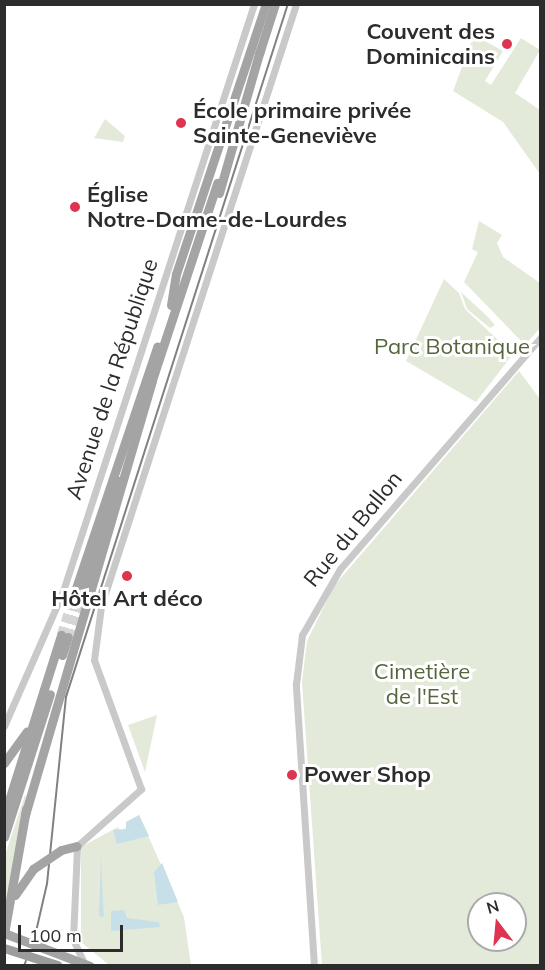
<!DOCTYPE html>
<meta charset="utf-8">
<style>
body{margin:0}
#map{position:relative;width:545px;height:970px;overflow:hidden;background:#fff;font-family:Mulish,sans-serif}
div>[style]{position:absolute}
.green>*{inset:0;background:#e4eada}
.water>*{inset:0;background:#c7dfe9}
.primary-tunnel>*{height:9px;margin-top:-4.5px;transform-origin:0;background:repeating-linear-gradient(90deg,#d5d5d5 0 9px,transparent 0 13.5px)}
.tertiary>*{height:7px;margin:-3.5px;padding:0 3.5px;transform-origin:3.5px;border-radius:3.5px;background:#c9c9c9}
.primary>*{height:9px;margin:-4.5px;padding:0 4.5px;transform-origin:4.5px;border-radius:4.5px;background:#a4a4a4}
.tram>*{height:1.5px;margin:-0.75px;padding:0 0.75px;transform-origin:0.75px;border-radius:0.75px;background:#818181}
.primary-bridge>*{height:9px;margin:-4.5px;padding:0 4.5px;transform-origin:4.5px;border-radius:4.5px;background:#a4a4a4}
.trunk-bridge>*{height:9px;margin:-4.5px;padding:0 4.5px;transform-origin:4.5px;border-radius:4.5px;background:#9c9c9c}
.dots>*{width:16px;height:16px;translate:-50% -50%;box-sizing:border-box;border:3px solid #fff;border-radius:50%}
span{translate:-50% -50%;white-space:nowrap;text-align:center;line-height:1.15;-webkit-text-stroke:6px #fff;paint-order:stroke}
.poi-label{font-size:22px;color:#2c2c2c;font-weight:700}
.right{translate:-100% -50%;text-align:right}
.left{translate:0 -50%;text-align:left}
.park-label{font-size:22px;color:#53663c}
.street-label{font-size:22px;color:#2c2c2c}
.frame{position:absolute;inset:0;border:6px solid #2c2c2c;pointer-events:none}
.north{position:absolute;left:467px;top:892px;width:60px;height:60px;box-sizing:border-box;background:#fff;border:2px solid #ababab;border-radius:50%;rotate:344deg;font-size:16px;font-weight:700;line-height:24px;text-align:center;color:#2c2c2c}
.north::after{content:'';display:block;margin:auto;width:21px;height:27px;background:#dd344f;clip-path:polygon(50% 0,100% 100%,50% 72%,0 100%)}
.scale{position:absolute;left:18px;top:925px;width:105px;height:27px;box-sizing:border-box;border:3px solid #2c2c2c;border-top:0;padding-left:8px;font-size:18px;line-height:21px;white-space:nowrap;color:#2c2c2c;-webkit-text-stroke:4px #fff;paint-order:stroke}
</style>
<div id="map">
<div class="green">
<i style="clip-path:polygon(474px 35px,503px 51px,485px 81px,491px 85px,521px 38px,540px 50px,515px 93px,540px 110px,540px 174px,503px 122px,453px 91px)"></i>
<i style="clip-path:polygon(105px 119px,125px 136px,123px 142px,94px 138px)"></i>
<i style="clip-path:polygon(479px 221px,502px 235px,497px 243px,503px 257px,540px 283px,540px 328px,525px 345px,464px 282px,478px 252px,472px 249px)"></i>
<i style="clip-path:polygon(444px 279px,459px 293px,465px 309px,513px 354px,476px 402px,406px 361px)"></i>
<i style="clip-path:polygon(461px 292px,487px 316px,495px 325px,490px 328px,467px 309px)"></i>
<i style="clip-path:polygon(evenodd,519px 371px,540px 399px,540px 965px,322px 966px,302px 682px,307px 641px,334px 586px,519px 371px,479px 904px,515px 904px,515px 940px,479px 940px,479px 904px)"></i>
<i style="clip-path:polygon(157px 715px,145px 772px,128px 725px)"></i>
<i style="clip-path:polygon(25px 795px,26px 796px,5px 905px,5px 855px)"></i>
<i style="clip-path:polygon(139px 815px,184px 917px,191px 965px,109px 965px,81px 942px,81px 847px,118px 827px,121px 832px)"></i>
</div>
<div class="water">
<i style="clip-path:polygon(139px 815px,149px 836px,117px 844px,113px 830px,126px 829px,126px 822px)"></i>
<i style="clip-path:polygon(101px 856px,103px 903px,104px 917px,99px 916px)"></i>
<i style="clip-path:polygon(162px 863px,178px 902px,158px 905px,154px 872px)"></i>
<i style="clip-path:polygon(124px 910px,127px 918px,159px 922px,160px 927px,111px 931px,111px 911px)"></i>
</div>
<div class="primary-tunnel">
<i style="left:61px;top:635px;width:43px;rotate:-72.4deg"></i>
<i style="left:68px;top:637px;width:43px;rotate:-72.4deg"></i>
</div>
<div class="tertiary">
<i style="left:4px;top:726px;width:144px;rotate:-66.3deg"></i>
<i style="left:62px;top:594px;width:620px;rotate:-71.97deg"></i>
<i style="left:84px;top:963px;width:26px;rotate:-115deg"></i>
<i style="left:73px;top:939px;width:93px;rotate:-87.5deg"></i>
<i style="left:77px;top:846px;width:86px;rotate:-41.7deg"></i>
<i style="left:141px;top:789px;width:137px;rotate:-110deg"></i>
<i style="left:94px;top:660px;width:54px;rotate:-82.6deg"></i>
<i style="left:101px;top:606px;width:633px;rotate:-72.05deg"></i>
<i style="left:314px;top:966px;width:283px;rotate:-93.7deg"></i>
<i style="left:296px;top:684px;width:49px;rotate:-83deg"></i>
<i style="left:302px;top:635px;width:76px;rotate:-60.1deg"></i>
<i style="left:340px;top:569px;width:306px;rotate:-49.1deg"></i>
</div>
<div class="primary">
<i style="left:259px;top:54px;width:52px;rotate:-72.3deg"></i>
<i style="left:219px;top:193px;width:149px;rotate:-74deg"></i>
<i style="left:171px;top:305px;width:31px;rotate:-81deg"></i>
<i style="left:176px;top:274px;width:285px;rotate:-71.6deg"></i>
<i style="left:150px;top:386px;width:214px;rotate:-71.7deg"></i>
<i style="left:74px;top:594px;width:261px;rotate:-71.4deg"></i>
<i style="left:81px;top:596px;width:121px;rotate:-72.2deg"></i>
<i style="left:62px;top:655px;width:19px;rotate:-72deg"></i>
<i style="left:4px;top:763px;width:39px;rotate:-54deg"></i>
<i style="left:25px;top:815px;width:452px;rotate:-73.7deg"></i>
<i style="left:4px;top:816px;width:190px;rotate:-72.5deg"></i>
<i style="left:4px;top:837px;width:150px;rotate:-72.2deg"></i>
<i style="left:61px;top:850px;width:16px;rotate:-14deg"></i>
<i style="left:15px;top:895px;width:32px;rotate:-55deg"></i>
<i style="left:4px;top:933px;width:92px;rotate:21deg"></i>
<i style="left:4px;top:934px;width:127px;rotate:-80deg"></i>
</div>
<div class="tram">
<i style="left:36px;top:932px;width:49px;rotate:-77.1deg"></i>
<i style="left:47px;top:884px;width:188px;rotate:-84.2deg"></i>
<i style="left:66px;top:697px;width:728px;rotate:-72.24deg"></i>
<i style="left:24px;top:966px;width:5px;rotate:-68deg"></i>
</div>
<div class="primary-bridge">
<i style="left:33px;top:869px;width:34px;rotate:-34deg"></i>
</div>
<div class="trunk-bridge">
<i style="left:4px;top:948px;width:56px;rotate:17.8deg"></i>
</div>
<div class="dots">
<i style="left:507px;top:44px;background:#dd344f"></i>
<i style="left:181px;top:123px;background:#dd344f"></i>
<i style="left:75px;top:207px;background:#dd344f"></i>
<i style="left:127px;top:576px;background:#dd344f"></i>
<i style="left:292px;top:775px;background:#dd344f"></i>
</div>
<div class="poi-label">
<span class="right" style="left:495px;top:44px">Couvent des<br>Dominicains</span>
<span class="left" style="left:193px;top:123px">École primaire privée<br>Sainte-Geneviève</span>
<span class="left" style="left:87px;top:207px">Église<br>Notre-Dame-de-Lourdes</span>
<span style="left:127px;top:599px">Hôtel Art déco</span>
<span class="left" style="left:304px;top:775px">Power Shop</span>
</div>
<div class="park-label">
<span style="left:452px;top:347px">Parc Botanique</span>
<span style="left:422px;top:684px">Cimetière<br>de l'Est</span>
</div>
<div class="street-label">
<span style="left:112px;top:379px;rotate:-72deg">Avenue de la République</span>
<span style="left:353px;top:529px;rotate:-51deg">Rue du Ballon</span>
</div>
<div class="frame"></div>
<div class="north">N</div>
<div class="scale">100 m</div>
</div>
